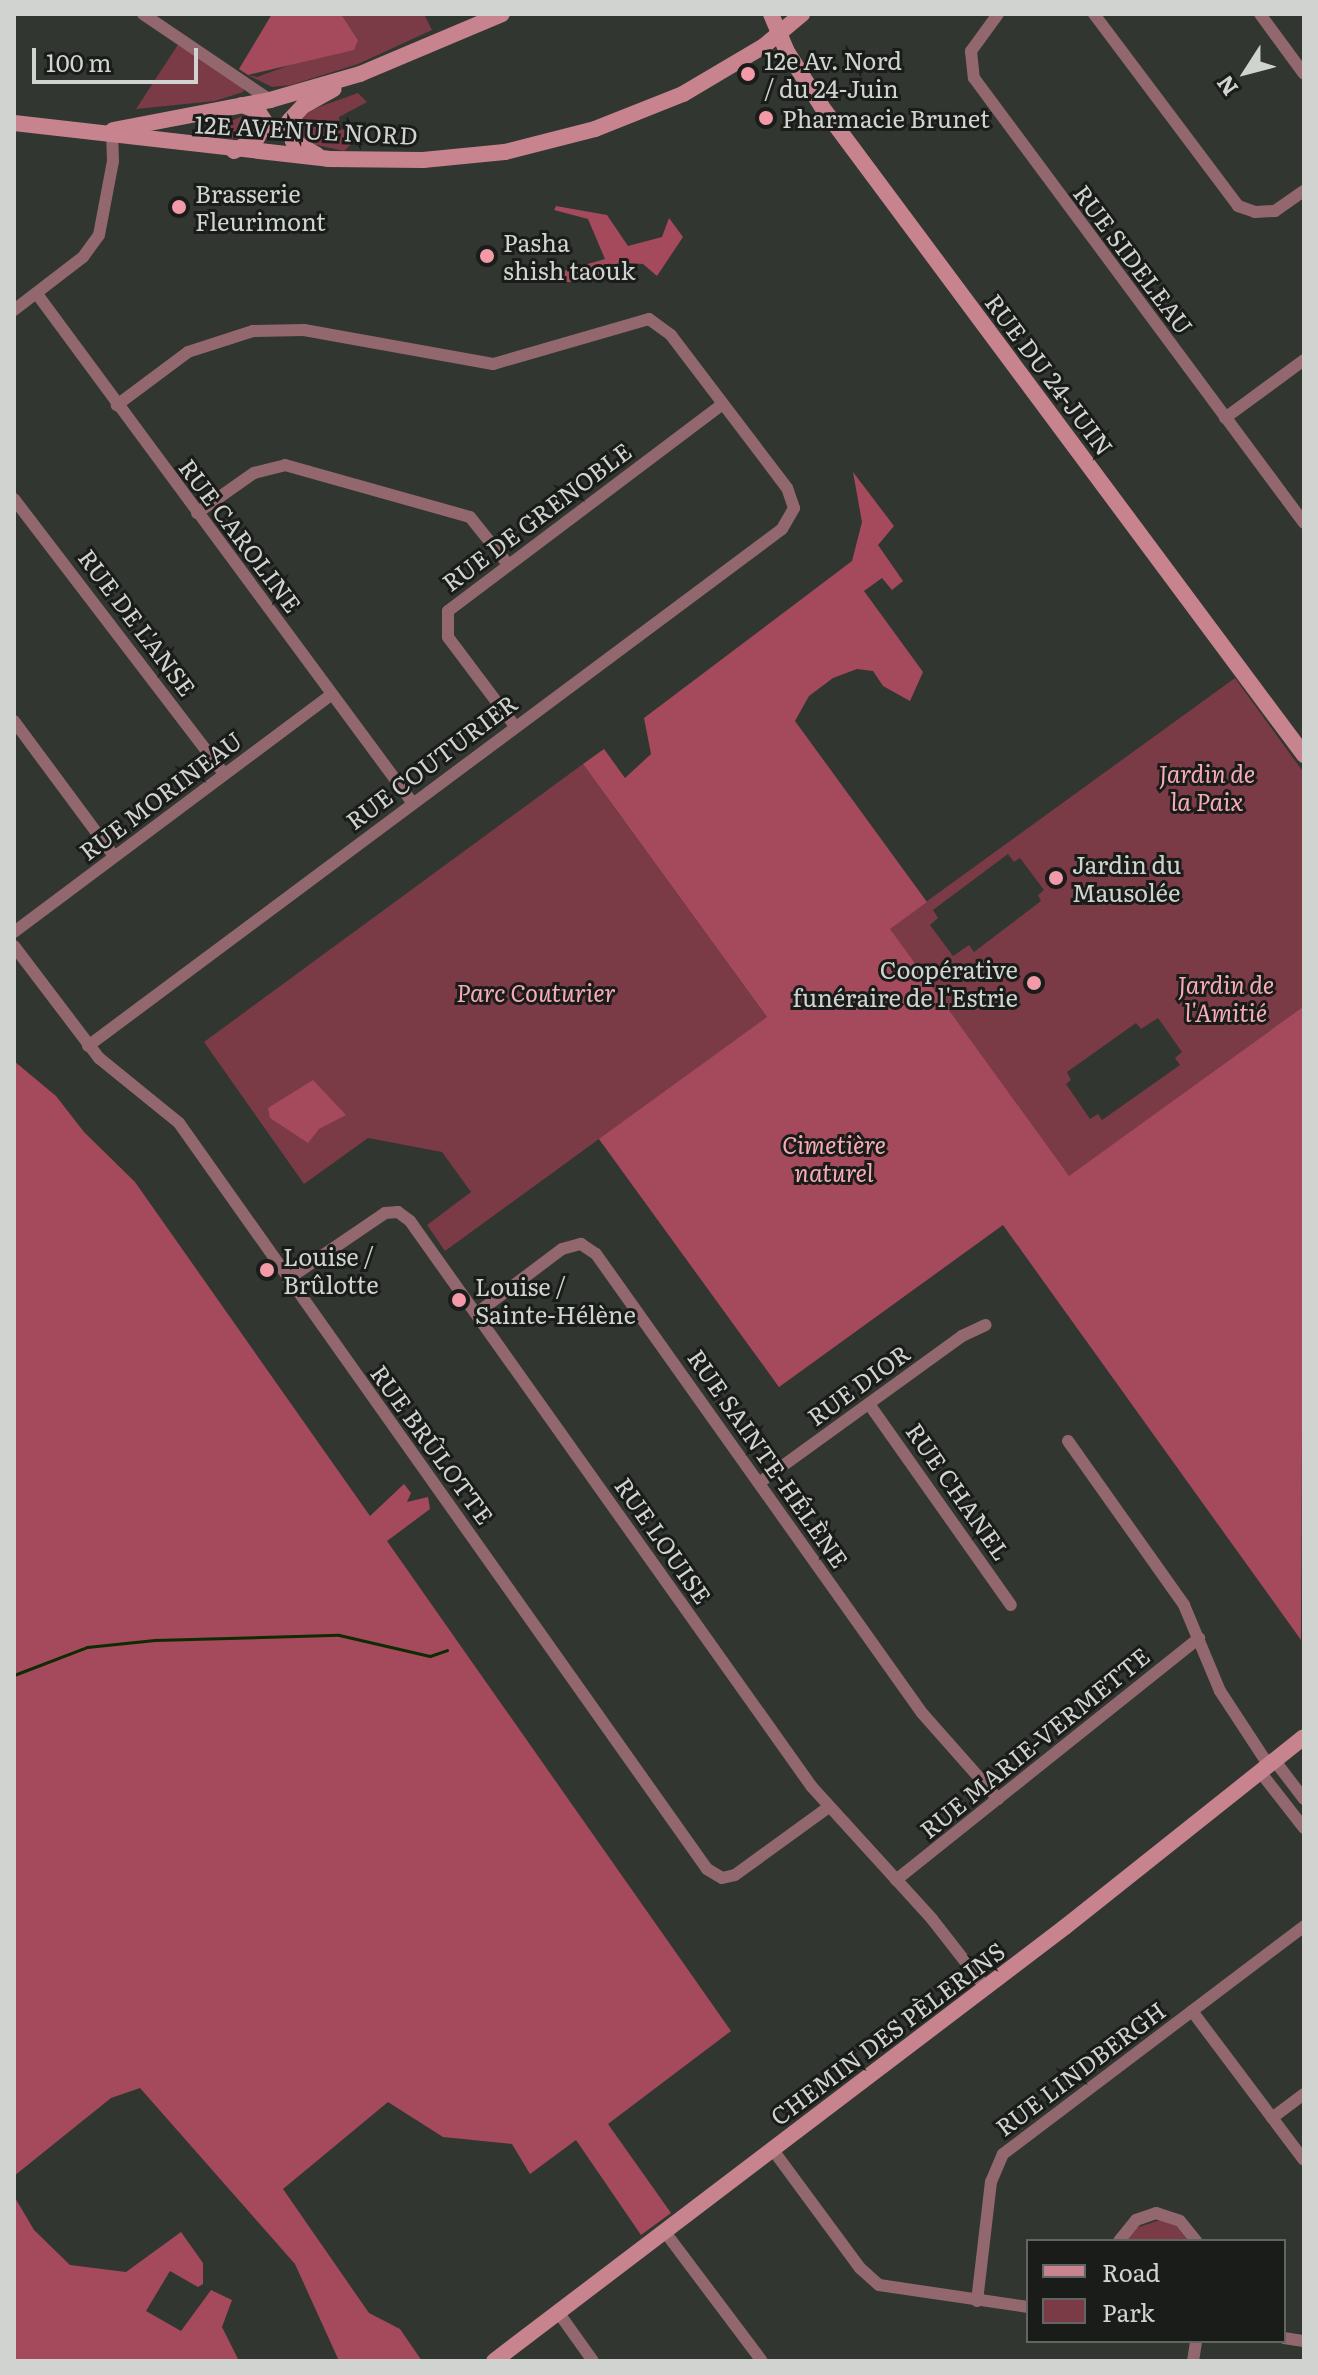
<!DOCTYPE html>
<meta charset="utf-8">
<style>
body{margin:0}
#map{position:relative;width:1318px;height:2375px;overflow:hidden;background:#313630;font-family:Literata,serif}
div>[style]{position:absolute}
.green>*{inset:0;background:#7a3a46}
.forest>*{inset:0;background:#a54a5c}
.stream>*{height:3px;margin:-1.5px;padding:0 1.5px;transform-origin:1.5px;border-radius:1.5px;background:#0f2b04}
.street>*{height:12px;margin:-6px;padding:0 6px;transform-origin:6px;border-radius:6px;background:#92686e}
.secondary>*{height:16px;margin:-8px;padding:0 8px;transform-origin:8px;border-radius:8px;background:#c7848e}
.dots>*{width:22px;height:22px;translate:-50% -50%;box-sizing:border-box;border:4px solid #1a1c1a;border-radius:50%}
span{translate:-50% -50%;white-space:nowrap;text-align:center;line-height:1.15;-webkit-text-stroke:6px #1a1c1a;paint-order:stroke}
.poi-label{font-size:24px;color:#d0d3cf}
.left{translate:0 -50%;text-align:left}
.right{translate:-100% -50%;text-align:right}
.street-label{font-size:24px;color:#d0d3cf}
.park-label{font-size:24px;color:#f7abb6;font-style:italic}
.frame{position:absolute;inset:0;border:16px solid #d0d3cf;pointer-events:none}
.legend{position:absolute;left:1026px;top:2239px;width:260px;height:104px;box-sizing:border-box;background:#1a1c1a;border:2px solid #636562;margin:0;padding:10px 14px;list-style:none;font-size:24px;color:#d0d3cf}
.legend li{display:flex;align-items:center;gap:16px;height:40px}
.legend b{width:40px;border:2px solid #636562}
.north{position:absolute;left:1206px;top:32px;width:80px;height:80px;-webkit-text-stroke:6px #1a1c1a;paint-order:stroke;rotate:234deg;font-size:22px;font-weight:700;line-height:32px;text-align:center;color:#d0d3cf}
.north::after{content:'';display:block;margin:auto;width:28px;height:36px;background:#d0d3cf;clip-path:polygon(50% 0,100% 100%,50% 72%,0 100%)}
.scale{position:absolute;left:32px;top:48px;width:166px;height:36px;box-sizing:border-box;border:4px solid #d0d3cf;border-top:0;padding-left:10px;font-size:24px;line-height:28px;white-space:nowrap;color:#d0d3cf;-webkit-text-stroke:6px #1a1c1a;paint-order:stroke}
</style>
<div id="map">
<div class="green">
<i style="clip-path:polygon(341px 14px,424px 14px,432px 30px,358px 64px,291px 85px,272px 87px,248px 75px,257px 77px,358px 40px)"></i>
<i style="clip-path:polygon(179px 43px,244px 88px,243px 92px,215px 101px,136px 109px)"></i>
<i style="clip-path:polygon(358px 93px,367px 102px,339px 117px,340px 128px,358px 138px,344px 151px,299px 141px,296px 120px,305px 112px)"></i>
<i style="clip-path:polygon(243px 116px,256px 121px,258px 129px,248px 140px,212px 137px,206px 131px)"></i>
<i style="clip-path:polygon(evenodd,1235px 678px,1304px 773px,1304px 1006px,779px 1387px,599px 1139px,445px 1251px,427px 1225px,471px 1192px,442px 1152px,368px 1138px,304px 1184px,204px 1042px,583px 764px,767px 1017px,1235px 678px,1008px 854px,1014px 862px,1020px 858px,1044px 890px,1038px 895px,1041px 901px,974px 952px,969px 945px,953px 956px,930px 925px,938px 918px,933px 910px,1008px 854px,1235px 678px,1158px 1018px,1182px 1052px,1175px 1058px,1180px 1065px,1102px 1120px,1098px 1114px,1090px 1119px,1066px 1084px,1071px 1080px,1067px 1072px,1136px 1023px,1141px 1029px,1158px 1018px)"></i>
<i style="clip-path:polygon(1160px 2220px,1176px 2226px,1188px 2241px,1125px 2241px,1136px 2228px)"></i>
</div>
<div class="forest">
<i style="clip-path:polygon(272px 14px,341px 14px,358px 40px,354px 50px,248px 75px,239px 69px)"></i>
<i style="clip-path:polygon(556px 206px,607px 215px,628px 246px,662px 237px,669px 218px,683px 237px,657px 276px,643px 264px,628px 263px,601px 282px,566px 282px,560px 272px,605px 259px,588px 219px,554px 210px)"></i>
<i style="clip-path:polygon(853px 472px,894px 526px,878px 545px,903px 581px,892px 590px,882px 578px,864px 591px,923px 672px,910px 701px,883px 686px,873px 671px,857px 669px,833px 678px,809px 696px,795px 721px,927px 902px,890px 929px,1069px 1176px,1304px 1006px,1301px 1640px,1003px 1225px,779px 1387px,599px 1139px,767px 1017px,583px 764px,604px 749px,625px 778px,651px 754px,644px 718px,852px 561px,862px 522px)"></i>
<i style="clip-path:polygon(14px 1061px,56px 1096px,84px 1132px,135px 1182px,370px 1516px,404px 1484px,411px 1493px,407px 1502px,428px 1497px,430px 1509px,387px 1541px,731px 2031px,608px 2124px,671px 2213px,641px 2235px,576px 2140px,530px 2174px,512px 2144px,443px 2137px,388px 2102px,283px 2189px,369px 2313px,400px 2329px,422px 2361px,339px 2361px,295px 2264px,140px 2088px,111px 2098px,14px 2176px)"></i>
<i style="clip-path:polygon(313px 1080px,346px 1115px,319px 1129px,308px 1143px,270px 1118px,268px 1108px)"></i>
<i style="clip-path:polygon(14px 2196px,34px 2230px,70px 2265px,126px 2272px,181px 2232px,203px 2263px,203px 2284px,198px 2287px,170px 2271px,146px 2311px,181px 2331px,211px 2290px,232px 2300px,222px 2327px,239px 2361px,14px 2361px)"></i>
</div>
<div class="stream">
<i style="left:14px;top:1675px;width:78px;rotate:-21deg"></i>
<i style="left:87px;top:1647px;width:68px;rotate:-5.9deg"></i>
<i style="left:155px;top:1640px;width:184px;rotate:-1.6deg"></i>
<i style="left:339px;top:1635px;width:93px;rotate:13deg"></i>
<i style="left:430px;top:1656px;width:18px;rotate:-19deg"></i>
</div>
<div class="street">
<i style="left:143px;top:14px;width:153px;rotate:34.1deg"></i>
<i style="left:998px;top:14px;width:46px;rotate:126.1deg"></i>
<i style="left:971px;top:51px;width:27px;rotate:84deg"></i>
<i style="left:974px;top:78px;width:554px;rotate:53.44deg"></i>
<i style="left:1094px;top:14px;width:240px;rotate:53.1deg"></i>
<i style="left:1238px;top:206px;width:18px;rotate:19deg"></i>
<i style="left:1255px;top:212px;width:20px;rotate:-3deg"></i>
<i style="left:1275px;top:211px;width:35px;rotate:-35deg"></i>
<i style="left:1260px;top:14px;width:74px;rotate:53.7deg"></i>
<i style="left:37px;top:294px;width:631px;rotate:53.57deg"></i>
<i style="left:14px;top:310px;width:87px;rotate:-37.5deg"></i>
<i style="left:83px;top:257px;width:27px;rotate:-54deg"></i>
<i style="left:99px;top:235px;width:75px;rotate:-79.3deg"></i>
<i style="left:113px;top:161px;width:31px;rotate:-92deg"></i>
<i style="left:1225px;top:418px;width:98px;rotate:-36.3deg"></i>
<i style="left:14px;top:499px;width:346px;rotate:52.6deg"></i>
<i style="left:197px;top:513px;width:70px;rotate:-35.1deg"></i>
<i style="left:254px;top:473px;width:32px;rotate:-14deg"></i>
<i style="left:285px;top:465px;width:192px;rotate:15.7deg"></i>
<i style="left:470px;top:517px;width:59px;rotate:51.2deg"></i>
<i style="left:14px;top:721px;width:168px;rotate:53.5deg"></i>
<i style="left:514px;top:725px;width:110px;rotate:-126.9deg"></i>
<i style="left:448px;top:637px;width:26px;rotate:-90deg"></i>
<i style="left:448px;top:611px;width:344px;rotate:-37deg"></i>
<i style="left:14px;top:932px;width:397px;rotate:-36.8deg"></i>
<i style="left:14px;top:946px;width:141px;rotate:52.8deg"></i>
<i style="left:99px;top:1058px;width:103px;rotate:39.1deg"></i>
<i style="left:179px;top:1123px;width:914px;rotate:54.71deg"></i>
<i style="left:707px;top:1869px;width:17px;rotate:31deg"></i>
<i style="left:722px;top:1878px;width:13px;rotate:-13deg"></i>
<i style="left:735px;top:1875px;width:116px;rotate:-35.9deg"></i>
<i style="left:88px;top:1046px;width:865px;rotate:-36.68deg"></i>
<i style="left:782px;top:529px;width:24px;rotate:-60deg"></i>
<i style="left:794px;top:508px;width:21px;rotate:-109deg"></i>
<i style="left:787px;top:488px;width:192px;rotate:-127.2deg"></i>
<i style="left:671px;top:335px;width:27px;rotate:-144deg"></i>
<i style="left:649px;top:319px;width:162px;rotate:163.9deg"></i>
<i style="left:493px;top:364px;width:192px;rotate:-169.8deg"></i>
<i style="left:304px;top:330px;width:51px;rotate:178.9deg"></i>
<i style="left:253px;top:331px;width:68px;rotate:162.1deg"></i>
<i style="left:188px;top:352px;width:89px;rotate:143.3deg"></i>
<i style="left:288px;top:1279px;width:117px;rotate:-34.2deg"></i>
<i style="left:385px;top:1213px;width:13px;rotate:-4deg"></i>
<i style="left:398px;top:1212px;width:15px;rotate:37deg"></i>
<i style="left:410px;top:1221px;width:694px;rotate:54.62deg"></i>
<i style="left:812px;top:1787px;width:178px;rotate:47.7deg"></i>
<i style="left:932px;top:1919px;width:88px;rotate:52deg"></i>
<i style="left:477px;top:1313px;width:106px;rotate:-37deg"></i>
<i style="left:562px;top:1249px;width:20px;rotate:-15deg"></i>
<i style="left:581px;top:1244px;width:18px;rotate:34deg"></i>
<i style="left:596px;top:1254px;width:563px;rotate:54.62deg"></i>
<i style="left:922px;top:1713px;width:115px;rotate:48.5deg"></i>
<i style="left:869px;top:1404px;width:246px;rotate:54.8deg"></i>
<i style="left:1068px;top:1441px;width:201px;rotate:54.7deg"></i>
<i style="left:1184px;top:1605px;width:93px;rotate:67.3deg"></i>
<i style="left:1220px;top:1691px;width:90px;rotate:56.8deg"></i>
<i style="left:759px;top:1483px;width:251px;rotate:-35.9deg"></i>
<i style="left:962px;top:1336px;width:26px;rotate:-25deg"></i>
<i style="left:1275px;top:1761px;width:48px;rotate:52.7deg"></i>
<i style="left:1261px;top:1773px;width:70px;rotate:52deg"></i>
<i style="left:896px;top:1880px;width:388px;rotate:-38.6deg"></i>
<i style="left:1192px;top:2011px;width:186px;rotate:53.1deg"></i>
<i style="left:1272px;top:2118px;width:40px;rotate:-37deg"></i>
<i style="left:773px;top:2150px;width:147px;rotate:53.6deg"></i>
<i style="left:860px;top:2268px;width:25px;rotate:42deg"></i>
<i style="left:879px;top:2285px;width:151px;rotate:8.4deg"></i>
<i style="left:665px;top:2232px;width:161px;rotate:53.1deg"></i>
<i style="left:1119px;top:2241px;width:27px;rotate:-51deg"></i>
<i style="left:1136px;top:2220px;width:21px;rotate:-19deg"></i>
<i style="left:1156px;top:2213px;width:25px;rotate:18deg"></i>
<i style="left:1180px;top:2221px;width:26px;rotate:51deg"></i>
<i style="left:977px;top:2301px;width:120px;rotate:-83.3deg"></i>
<i style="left:991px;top:2182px;width:30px;rotate:-67deg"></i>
<i style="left:1003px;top:2154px;width:378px;rotate:-37.1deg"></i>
<i style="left:558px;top:2312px;width:60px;rotate:54.5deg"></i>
<i style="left:1284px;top:2338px;width:20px;rotate:9deg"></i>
<i style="left:1193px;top:2361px;width:20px;rotate:-81deg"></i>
</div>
<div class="secondary">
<i style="left:771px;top:14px;width:39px;rotate:67deg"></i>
<i style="left:786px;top:50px;width:67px;rotate:57.7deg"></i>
<i style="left:822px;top:107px;width:808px;rotate:53.36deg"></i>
<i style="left:14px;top:123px;width:316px;rotate:6.5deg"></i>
<i style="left:328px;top:159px;width:95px;rotate:0.6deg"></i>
<i style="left:423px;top:160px;width:82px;rotate:-5.6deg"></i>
<i style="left:505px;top:152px;width:93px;rotate:-14.3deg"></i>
<i style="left:595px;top:129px;width:95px;rotate:-21.7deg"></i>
<i style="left:683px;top:94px;width:94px;rotate:-30.7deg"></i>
<i style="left:764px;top:46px;width:50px;rotate:-40.1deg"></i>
<i style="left:113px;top:130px;width:160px;rotate:-10.8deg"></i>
<i style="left:270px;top:100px;width:94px;rotate:-16.1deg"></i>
<i style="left:360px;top:74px;width:154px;rotate:-22.9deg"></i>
<i style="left:234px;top:151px;width:26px;rotate:-29deg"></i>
<i style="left:257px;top:138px;width:18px;rotate:-63deg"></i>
<i style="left:265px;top:122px;width:13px;rotate:-122deg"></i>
<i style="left:258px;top:111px;width:17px;rotate:-159deg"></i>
<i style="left:317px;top:155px;width:28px;rotate:-150deg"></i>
<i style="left:293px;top:141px;width:20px;rotate:-101deg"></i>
<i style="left:289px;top:121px;width:21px;rotate:-47deg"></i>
<i style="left:303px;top:106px;width:35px;rotate:-29deg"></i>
<i style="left:494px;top:2361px;width:717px;rotate:-37.24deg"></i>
<i style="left:1065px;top:1927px;width:305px;rotate:-38.5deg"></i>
</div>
<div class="dots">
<i style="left:748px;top:74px;background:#f39aa8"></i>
<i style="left:766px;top:118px;background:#f39aa8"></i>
<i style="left:179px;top:207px;background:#f39aa8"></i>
<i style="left:487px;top:256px;background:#f39aa8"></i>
<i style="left:1056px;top:878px;background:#f39aa8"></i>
<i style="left:1034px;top:983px;background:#f39aa8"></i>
<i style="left:267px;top:1270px;background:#f39aa8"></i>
<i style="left:459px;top:1300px;background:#f39aa8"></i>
</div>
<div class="poi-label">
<span class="left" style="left:764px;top:74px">12e Av. Nord<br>/ du 24-Juin</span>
<span class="left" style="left:782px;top:118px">Pharmacie Brunet</span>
<span class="left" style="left:195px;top:207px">Brasserie<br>Fleurimont</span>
<span class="left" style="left:503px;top:256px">Pasha<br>shish taouk</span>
<span class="left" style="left:1072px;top:878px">Jardin du<br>Mausolée</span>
<span class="right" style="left:1018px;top:983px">Coopérative<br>funéraire de l'Estrie</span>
<span class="left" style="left:283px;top:1270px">Louise /<br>Brûlotte</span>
<span class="left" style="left:475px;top:1300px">Louise /<br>Sainte-Hélène</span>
</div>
<div class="street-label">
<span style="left:306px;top:129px;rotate:3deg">12E AVENUE NORD</span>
<span style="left:1134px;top:259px;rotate:53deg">RUE SIDELEAU</span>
<span style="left:1050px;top:374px;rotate:53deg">RUE DU 24-JUIN</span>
<span style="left:536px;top:516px;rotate:-37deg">RUE DE GRENOBLE</span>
<span style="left:241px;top:535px;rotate:53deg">RUE CAROLINE</span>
<span style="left:138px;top:622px;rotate:53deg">RUE DE L'ANSE</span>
<span style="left:431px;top:761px;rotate:-37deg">RUE COUTURIER</span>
<span style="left:160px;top:795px;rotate:-37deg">RUE MORINEAU</span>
<span style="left:858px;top:1384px;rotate:-36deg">RUE DIOR</span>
<span style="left:433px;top:1444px;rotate:54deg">RUE BRÛLOTTE</span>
<span style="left:769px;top:1458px;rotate:55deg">RUE SAINTE-HÉLÈNE</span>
<span style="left:959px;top:1491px;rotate:55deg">RUE CHANEL</span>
<span style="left:664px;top:1540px;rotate:55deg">RUE LOUISE</span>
<span style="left:1034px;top:1742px;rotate:-39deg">RUE MARIE-VERMETTE</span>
<span style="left:887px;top:2033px;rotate:-37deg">CHEMIN DES PÈLERINS</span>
<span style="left:1080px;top:2068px;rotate:-37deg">RUE LINDBERGH</span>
</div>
<div class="park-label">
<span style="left:1207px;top:787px">Jardin de<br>la Paix</span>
<span style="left:1226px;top:998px">Jardin de<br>l'Amitié</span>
<span style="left:536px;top:992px">Parc Couturier</span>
<span style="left:834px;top:1158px">Cimetière<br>naturel</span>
</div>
<div class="frame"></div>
<ul class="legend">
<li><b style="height:10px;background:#c7848e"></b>Road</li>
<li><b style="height:22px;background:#7a3a46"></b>Park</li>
</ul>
<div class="north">N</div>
<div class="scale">100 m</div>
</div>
